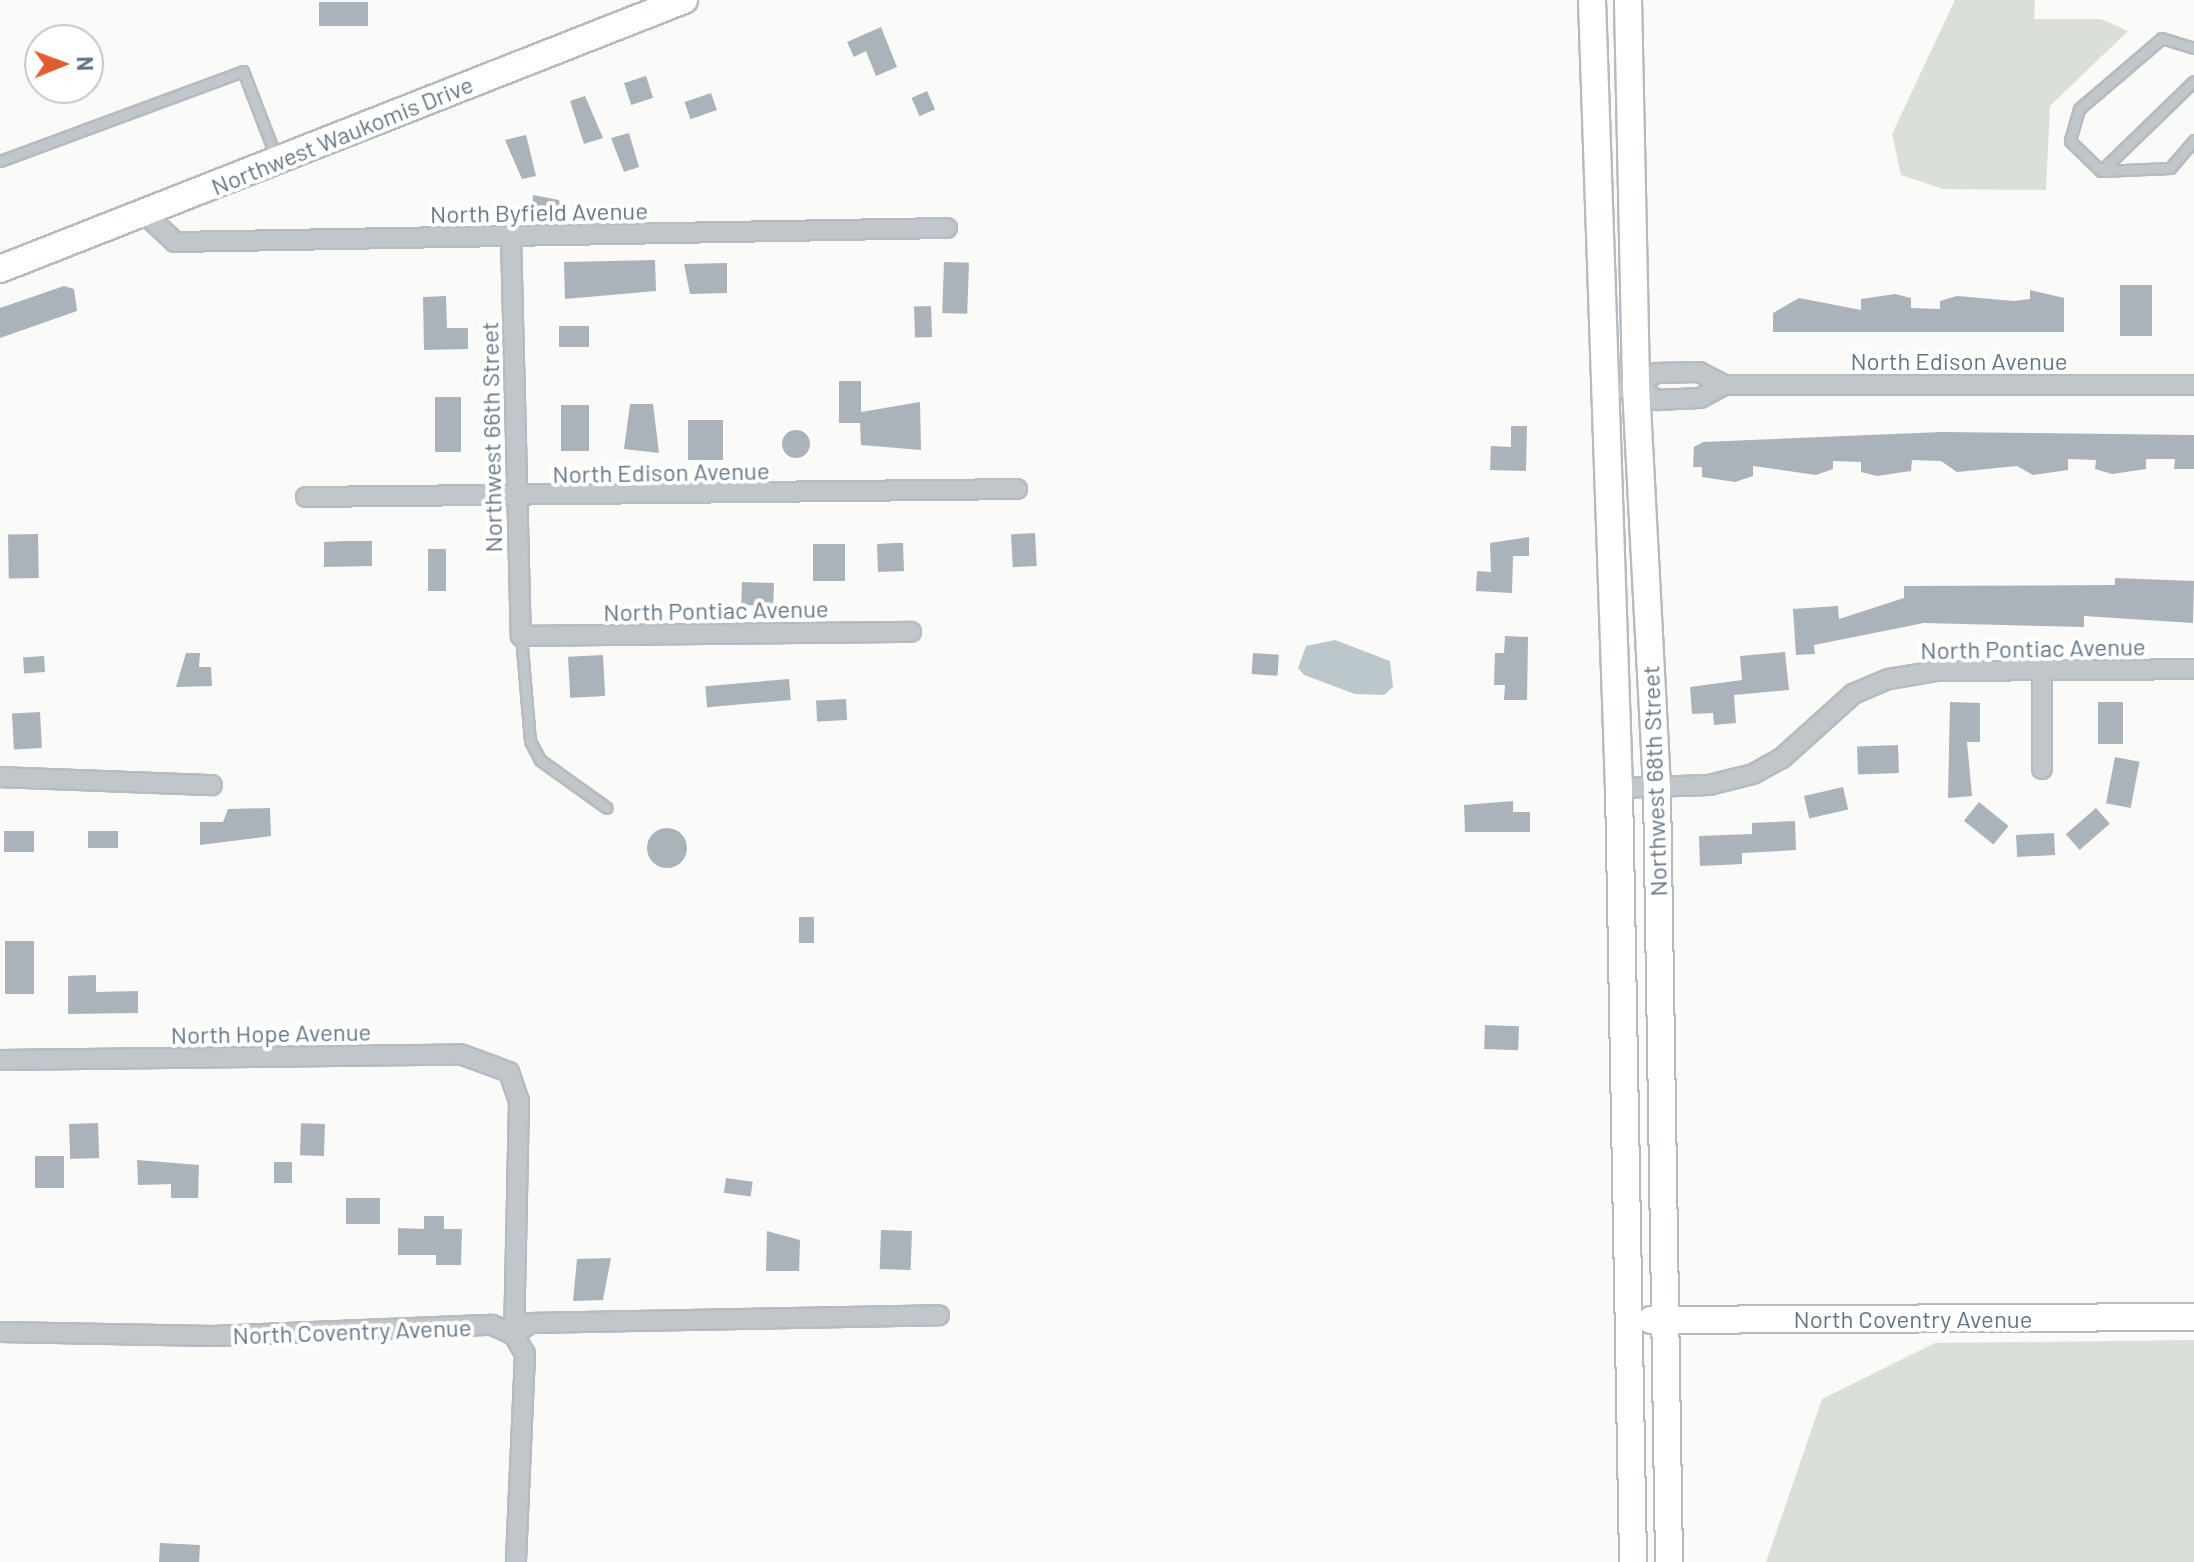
<!DOCTYPE html>
<style>
body{margin:0}
#map{position:relative;width:2194px;height:1562px;overflow:hidden;background:#fafaf8;font-family:Barlow,sans-serif}
div>[style]{position:absolute}
.green>*{inset:0;background:#dadfd7}
.water>*{inset:0;background:#bcc7cc}
.building>*{inset:0;background:#aab3b9;transform-origin:0 0}
.round{border-radius:50%}
.roads{filter:drop-shadow(2px 0 #b6bbc0) drop-shadow(-2px 0 #b6bbc0) drop-shadow(0 2px #b6bbc0) drop-shadow(0 -2px #b6bbc0)}
.lane>*{height:9px;margin:-4.5px;padding:0 4.5px;transform-origin:4.5px;border-radius:4.5px;background:#c1c6ca}
.street>*{height:18px;margin:-9px;padding:0 9px;transform-origin:9px;border-radius:9px;background:#c1c6ca}
.secondary>*{height:26px;margin:-13px;padding:0 13px;transform-origin:13px;border-radius:13px;background:#fff}
span{translate:-50% -50%;white-space:nowrap;text-align:center;line-height:1.15;-webkit-text-stroke:8px #fff;paint-order:stroke}
.street-label{font-size:24px;color:#657582}
.north{position:absolute;left:24px;top:24px;width:80px;height:80px;box-sizing:border-box;background:#fff;border:2px solid #c1c8cd;border-radius:50%;rotate:89deg;font-size:22px;font-weight:700;line-height:32px;text-align:center;color:#657582}
.north::after{content:'';display:block;margin:auto;width:28px;height:36px;background:#e05d31;clip-path:polygon(50% 0,100% 100%,50% 72%,0 100%)}
</style>
<div id="map">
<div class="green">
<i style="clip-path:polygon(1955px 0,2035px 0,2034px 19px,2101px 19px,2128px 31px,2050px 106px,2046px 190px,1943px 189px,1901px 175px,1892px 134px)"></i>
<i style="clip-path:polygon(2194px 1340px,2194px 1562px,1766px 1562px,1822px 1399px,1935px 1343px)"></i>
</div>
<div class="water">
<i style="clip-path:polygon(1335px 640px,1390px 661px,1393px 687px,1384px 695px,1355px 694px,1304px 675px,1298px 668px,1306px 646px)"></i>
</div>
<div class="building">
<i style="left:319px;top:2px;width:49px;height:24px"></i>
<i style="clip-path:polygon(881px 27px,897px 67px,876px 76px,866px 51px,854px 57px,847px 42px)"></i>
<i style="left:646px;top:76px;width:23px;height:23px;rotate:72deg"></i>
<i style="left:927px;top:91px;width:20px;height:17px;rotate:66deg"></i>
<i style="left:711px;top:93px;width:18px;height:28px;rotate:71deg"></i>
<i style="clip-path:polygon(585px 96px,603px 138px,584px 144px,570px 101px)"></i>
<i style="clip-path:polygon(629px 133px,639px 167px,624px 172px,611px 138px)"></i>
<i style="clip-path:polygon(526px 135px,536px 176px,522px 179px,505px 140px)"></i>
<i style="clip-path:polygon(533px 195px,559px 200px,563px 215px,508px 216px,532px 207px)"></i>
<i style="clip-path:polygon(655px 260px,656px 291px,565px 299px,564px 262px)"></i>
<i style="left:944px;top:262px;width:25px;height:51px;rotate:2deg"></i>
<i style="clip-path:polygon(727px 263px,727px 293px,690px 294px,684px 264px)"></i>
<i style="left:2120px;top:285px;width:32px;height:51px"></i>
<i style="clip-path:polygon(64px 286px,74px 289px,77px 311px,0 338px,0 308px)"></i>
<i style="clip-path:polygon(2030px 290px,2064px 298px,2064px 332px,1773px 332px,1773px 313px,1799px 298px,1861px 310px,1861px 299px,1895px 294px,1911px 298px,1911px 308px,1940px 309px,1940px 301px,1957px 296px,2014px 301px,2030px 299px)"></i>
<i style="clip-path:polygon(446px 296px,447px 328px,468px 328px,468px 349px,424px 350px,423px 297px)"></i>
<i style="left:931px;top:306px;width:31px;height:17px;rotate:88deg"></i>
<i style="left:559px;top:326px;width:30px;height:21px"></i>
<i style="clip-path:polygon(839px 381px,861px 381px,861px 412px,920px 402px,921px 450px,861px 445px,860px 423px,839px 423px)"></i>
<i style="left:435px;top:397px;width:26px;height:55px"></i>
<i style="clip-path:polygon(630px 404px,653px 404px,659px 453px,624px 449px)"></i>
<i style="left:561px;top:405px;width:28px;height:46px"></i>
<i style="left:723px;top:420px;width:40px;height:35px;rotate:90deg"></i>
<i style="clip-path:polygon(1511px 426px,1527px 426px,1526px 471px,1490px 470px,1491px 446px,1511px 447px)"></i>
<i class="round" style="left:782px;top:430px;width:28px;height:28px"></i>
<i style="clip-path:polygon(1942px 432px,2194px 435px,2194px 469px,2174px 469px,2175px 459px,2146px 459px,2146px 469px,2112px 474px,2095px 469px,2096px 460px,2068px 459px,2068px 470px,2033px 475px,2017px 466px,1957px 472px,1941px 461px,1912px 460px,1911px 471px,1877px 476px,1861px 472px,1861px 462px,1833px 461px,1833px 469px,1816px 475px,1753px 466px,1753px 476px,1735px 482px,1702px 477px,1702px 467px,1693px 467px,1694px 447px,1703px 442px)"></i>
<i style="left:1035px;top:533px;width:33px;height:24px;rotate:87deg"></i>
<i style="left:38px;top:534px;width:44px;height:30px;rotate:89deg"></i>
<i style="clip-path:polygon(1529px 537px,1529px 556px,1513px 556px,1512px 593px,1476px 591px,1477px 571px,1491px 572px,1490px 543px)"></i>
<i style="clip-path:polygon(344px 541px,372px 541px,372px 566px,324px 567px,324px 542px)"></i>
<i style="clip-path:polygon(896px 543px,903px 543px,904px 571px,878px 572px,877px 544px)"></i>
<i style="left:813px;top:544px;width:32px;height:37px"></i>
<i style="left:428px;top:549px;width:18px;height:42px"></i>
<i style="clip-path:polygon(2115px 578px,2194px 581px,2193px 623px,2084px 616px,2084px 627px,1924px 623px,1814px 645px,1815px 654px,1796px 655px,1793px 609px,1838px 606px,1839px 619px,1904px 598px,1904px 586px,2115px 585px)"></i>
<i style="left:742px;top:582px;width:32px;height:23px;rotate:2deg"></i>
<i style="clip-path:polygon(1505px 636px,1528px 637px,1527px 700px,1504px 700px,1505px 685px,1494px 685px,1495px 653px,1504px 653px)"></i>
<i style="clip-path:polygon(1785px 652px,1789px 690px,1734px 695px,1736px 723px,1714px 725px,1713px 713px,1692px 714px,1690px 687px,1742px 680px,1740px 656px)"></i>
<i style="clip-path:polygon(186px 653px,200px 653px,199px 667px,211px 667px,212px 686px,176px 687px)"></i>
<i style="left:1253px;top:653px;width:26px;height:21px;rotate:4deg"></i>
<i style="left:603px;top:655px;width:41px;height:35px;rotate:87deg"></i>
<i style="left:44px;top:656px;width:16px;height:21px;rotate:86deg"></i>
<i style="left:789px;top:679px;width:21px;height:84px;rotate:85deg"></i>
<i style="left:846px;top:699px;width:21px;height:30px;rotate:87deg"></i>
<i style="clip-path:polygon(1950px 702px,1980px 703px,1980px 742px,1967px 742px,1972px 796px,1948px 798px)"></i>
<i style="left:2098px;top:702px;width:25px;height:42px"></i>
<i style="left:40px;top:712px;width:36px;height:28px;rotate:87deg"></i>
<i style="left:1898px;top:745px;width:28px;height:41px;rotate:88deg"></i>
<i style="left:2115px;top:757px;width:25px;height:47px;rotate:11deg"></i>
<i style="left:1843px;top:787px;width:23px;height:40px;rotate:77deg"></i>
<i style="clip-path:polygon(1513px 801px,1513px 812px,1530px 812px,1530px 832px,1465px 832px,1464px 805px)"></i>
<i style="left:1979px;top:802px;width:38px;height:24px;rotate:39deg"></i>
<i style="clip-path:polygon(270px 808px,271px 836px,200px 845px,200px 822px,223px 822px,228px 809px)"></i>
<i style="left:2096px;top:808px;width:21px;height:40px;rotate:49deg"></i>
<i style="clip-path:polygon(1795px 821px,1796px 850px,1742px 853px,1742px 864px,1700px 866px,1699px 836px,1752px 834px,1752px 823px)"></i>
<i class="round" style="left:647px;top:828px;width:40px;height:40px"></i>
<i style="left:4px;top:831px;width:30px;height:21px"></i>
<i style="left:88px;top:831px;width:30px;height:17px"></i>
<i style="left:2054px;top:833px;width:22px;height:38px;rotate:87deg"></i>
<i style="left:799px;top:917px;width:15px;height:26px"></i>
<i style="left:5px;top:941px;width:29px;height:53px"></i>
<i style="clip-path:polygon(96px 975px,96px 992px,138px 991px,138px 1013px,68px 1014px,68px 976px)"></i>
<i style="left:1485px;top:1025px;width:34px;height:24px;rotate:2deg"></i>
<i style="left:98px;top:1123px;width:35px;height:29px;rotate:88deg"></i>
<i style="left:325px;top:1124px;width:32px;height:24px;rotate:92deg"></i>
<i style="left:35px;top:1156px;width:29px;height:32px"></i>
<i style="clip-path:polygon(137px 1160px,199px 1165px,198px 1198px,171px 1198px,171px 1184px,138px 1185px)"></i>
<i style="left:292px;top:1162px;width:21px;height:18px;rotate:90deg"></i>
<i style="left:726px;top:1178px;width:27px;height:15px;rotate:8deg"></i>
<i style="left:346px;top:1198px;width:34px;height:26px"></i>
<i style="clip-path:polygon(424px 1216px,444px 1216px,444px 1229px,462px 1229px,461px 1265px,436px 1265px,436px 1255px,398px 1255px,398px 1228px,424px 1229px)"></i>
<i style="left:881px;top:1230px;width:31px;height:39px;rotate:2deg"></i>
<i style="clip-path:polygon(767px 1231px,800px 1240px,799px 1271px,766px 1271px)"></i>
<i style="clip-path:polygon(611px 1258px,603px 1300px,573px 1301px,577px 1259px)"></i>
<i style="left:160px;top:1543px;width:40px;height:19px;rotate:3deg"></i>
</div>
<div class="roads">
<div class="lane">
<i style="left:2194px;top:48px;width:34px;rotate:-163deg"></i>
<i style="left:2162px;top:38px;width:109px;rotate:139.5deg"></i>
<i style="left:2079px;top:109px;width:33px;rotate:106deg"></i>
<i style="left:2070px;top:141px;width:43px;rotate:44.1deg"></i>
<i style="left:2101px;top:171px;width:69px;rotate:-2.5deg"></i>
<i style="left:2170px;top:168px;width:37px;rotate:-49deg"></i>
<i style="left:0;top:161px;width:259px;rotate:-20.3deg"></i>
<i style="left:243px;top:71px;width:92px;rotate:69deg"></i>
<i style="left:2101px;top:171px;width:129px;rotate:-44.1deg"></i>
<i style="left:521px;top:636px;width:105px;rotate:85.1deg"></i>
<i style="left:530px;top:741px;width:21px;rotate:62deg"></i>
<i style="left:540px;top:760px;width:82px;rotate:35.6deg"></i>
</div>
<div class="street">
<i style="left:144px;top:213px;width:42px;rotate:43.1deg"></i>
<i style="left:175px;top:242px;width:772px;rotate:-1.04deg"></i>
<i style="left:511px;top:236px;width:400px;rotate:88.6deg"></i>
<i style="left:521px;top:636px;width:390px;rotate:-0.6deg"></i>
<i style="left:1636px;top:387px;width:25px;rotate:32deg"></i>
<i style="left:1657px;top:400px;width:43px;rotate:-2.7deg"></i>
<i style="left:1700px;top:398px;width:27px;rotate:-28deg"></i>
<i style="left:1724px;top:385px;width:470px"></i>
<i style="left:1601px;top:391px;width:35px;rotate:-7deg"></i>
<i style="left:1636px;top:387px;width:24px;rotate:-35deg"></i>
<i style="left:1656px;top:373px;width:43px;rotate:-1.3deg"></i>
<i style="left:1699px;top:372px;width:28px;rotate:27deg"></i>
<i style="left:306px;top:497px;width:711px;rotate:-0.64deg"></i>
<i style="left:2042px;top:670px;width:99px;rotate:90deg"></i>
<i style="left:0;top:777px;width:212px;rotate:2.2deg"></i>
<i style="left:1619px;top:788px;width:90px;rotate:-1.9deg"></i>
<i style="left:1709px;top:785px;width:45px;rotate:-14deg"></i>
<i style="left:1753px;top:774px;width:33px;rotate:-29deg"></i>
<i style="left:1782px;top:758px;width:96px;rotate:-42deg"></i>
<i style="left:1853px;top:694px;width:39px;rotate:-23deg"></i>
<i style="left:1889px;top:679px;width:49px;rotate:-9.5deg"></i>
<i style="left:1937px;top:671px;width:257px;rotate:-0.4deg"></i>
<i style="left:0;top:1060px;width:460px;rotate:-0.7deg"></i>
<i style="left:460px;top:1054px;width:52px;rotate:20.2deg"></i>
<i style="left:509px;top:1072px;width:31px;rotate:71deg"></i>
<i style="left:519px;top:1101px;width:234px;rotate:91.2deg"></i>
<i style="left:514px;top:1335px;width:22px;rotate:60deg"></i>
<i style="left:525px;top:1354px;width:208px;rotate:92.5deg"></i>
<i style="left:0;top:1332px;width:213px;rotate:1.1deg"></i>
<i style="left:213px;top:1336px;width:279px;rotate:-2.3deg"></i>
<i style="left:492px;top:1325px;width:24px;rotate:24deg"></i>
<i style="left:514px;top:1335px;width:20px;rotate:-37deg"></i>
<i style="left:530px;top:1323px;width:409px;rotate:-1.1deg"></i>
</div>
<div class="secondary">
<i style="left:1592px;top:0;width:788px;rotate:88.04deg"></i>
<i style="left:1619px;top:788px;width:774px;rotate:88.96deg"></i>
<i style="left:1628px;top:0;width:387px;rotate:88.8deg"></i>
<i style="left:1636px;top:387px;width:403px;rotate:87deg"></i>
<i style="left:1657px;top:789px;width:773px;rotate:89.11deg"></i>
<i style="left:0;top:269px;width:735px;rotate:-21.47deg"></i>
<i style="left:1651px;top:1320px;width:543px;rotate:-0.32deg"></i>
</div>
</div>
<div class="street-label">
<span style="left:342px;top:135px;rotate:-22deg">Northwest Waukomis Drive</span>
<span style="left:539px;top:212px;rotate:-1deg">North Byfield Avenue</span>
<span style="left:1959px;top:361px">North Edison Avenue</span>
<span style="left:491px;top:437px;rotate:-91deg">Northwest 66th Street</span>
<span style="left:661px;top:472px;rotate:-1deg">North Edison Avenue</span>
<span style="left:716px;top:610px;rotate:-1deg">North Pontiac Avenue</span>
<span style="left:2033px;top:648px;rotate:-1deg">North Pontiac Avenue</span>
<span style="left:1654px;top:781px;rotate:-92deg">Northwest 68th Street</span>
<span style="left:271px;top:1033px;rotate:-1deg">North Hope Avenue</span>
<span style="left:1913px;top:1319px">North Coventry Avenue</span>
<span style="left:352px;top:1331px;rotate:-2deg">North Coventry Avenue</span>
</div>
<div class="north">N</div>
</div>
